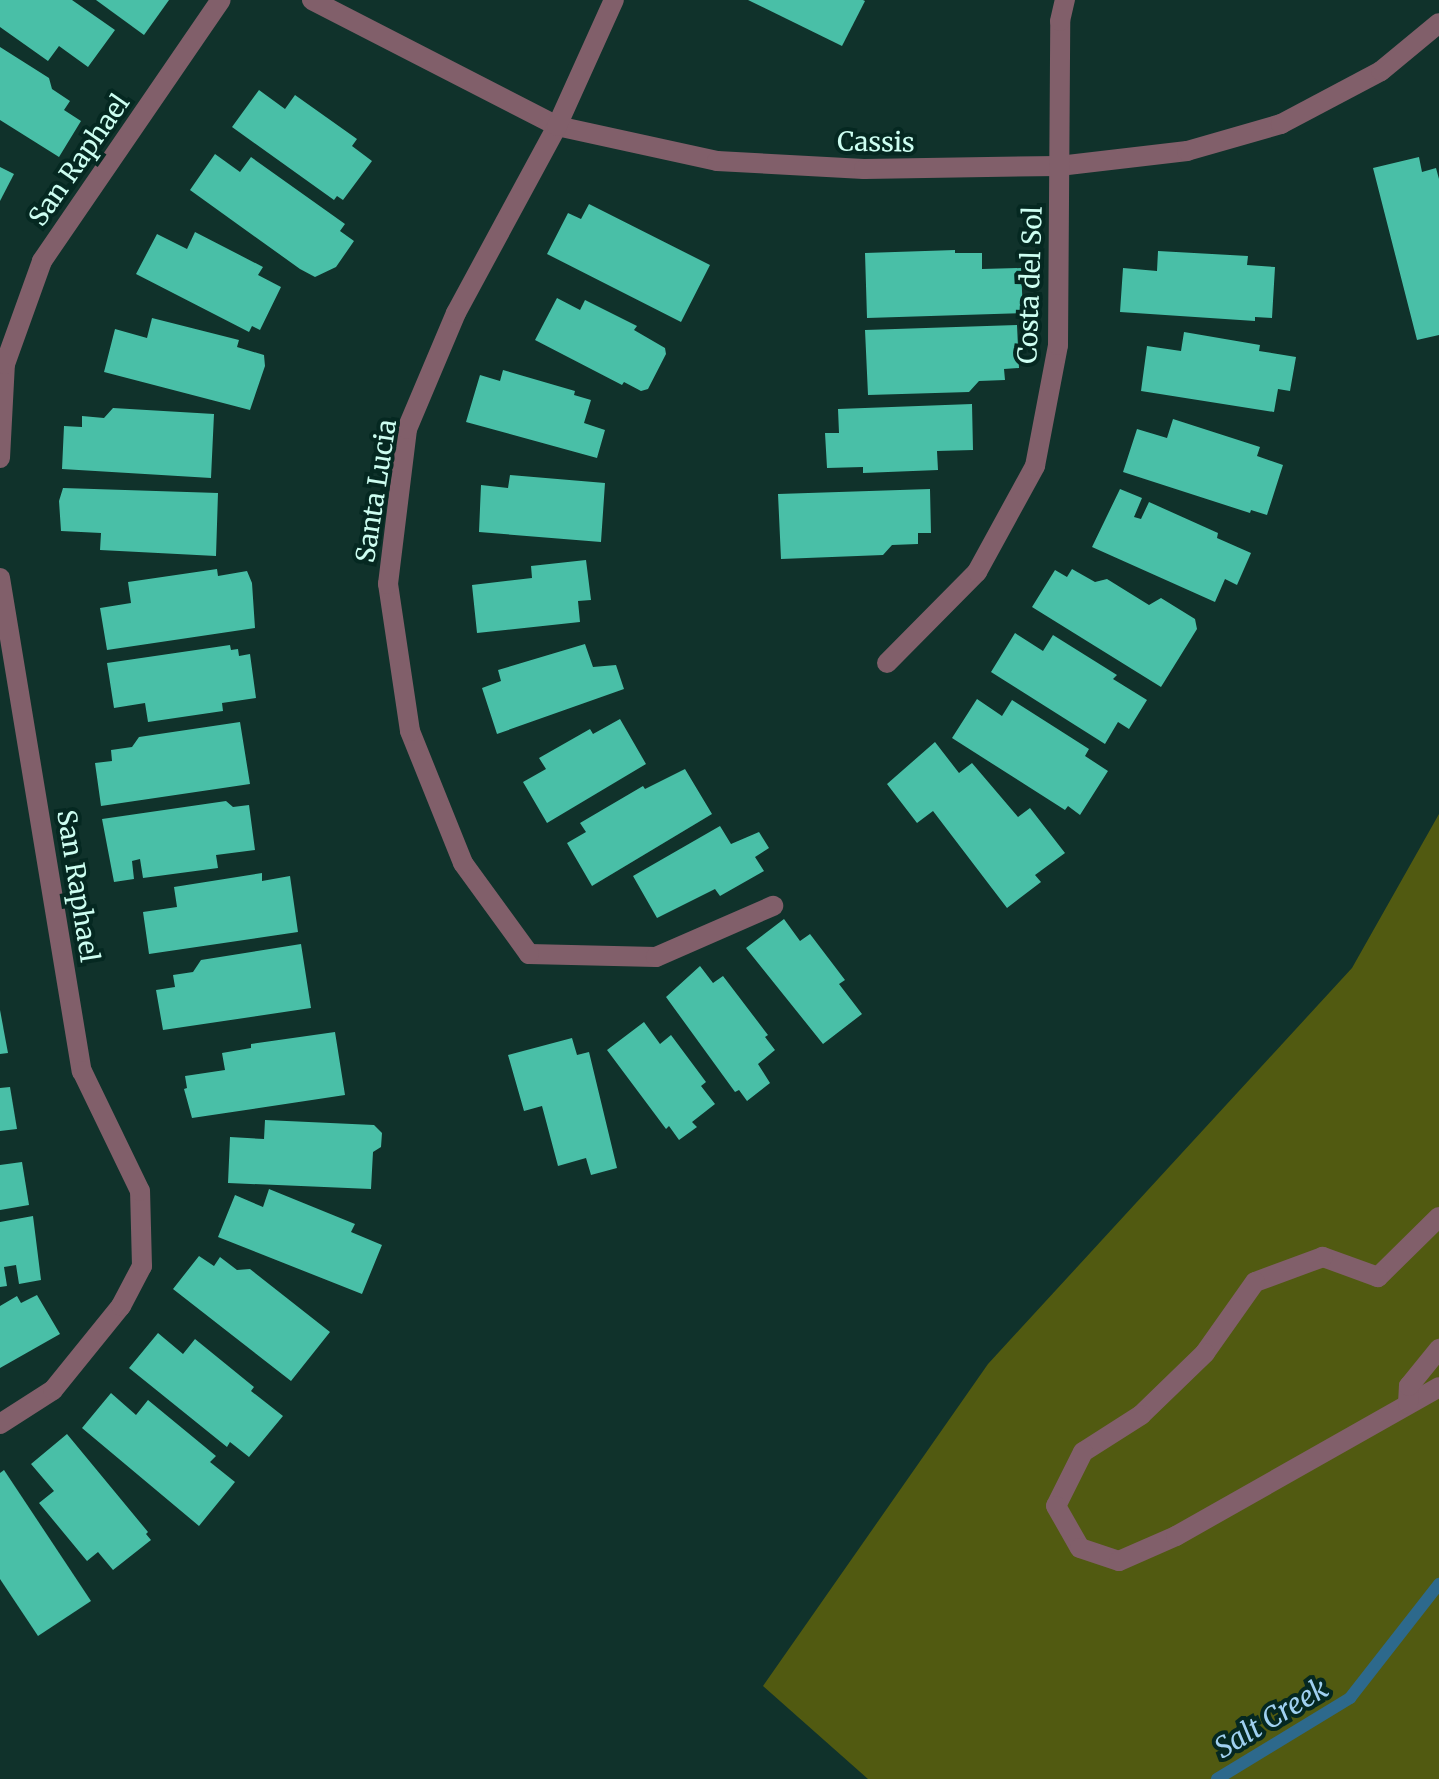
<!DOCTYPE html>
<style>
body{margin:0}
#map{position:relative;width:1439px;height:1779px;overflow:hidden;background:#10322b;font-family:Merriweather,serif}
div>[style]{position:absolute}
.green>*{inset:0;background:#515a11}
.stream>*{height:12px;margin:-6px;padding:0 6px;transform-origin:6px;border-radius:6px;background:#2d698c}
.building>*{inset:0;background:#49bfa7}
.lane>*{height:20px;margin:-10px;padding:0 10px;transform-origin:10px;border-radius:10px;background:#815f6a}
.street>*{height:20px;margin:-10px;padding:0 10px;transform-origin:10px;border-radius:10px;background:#815f6a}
span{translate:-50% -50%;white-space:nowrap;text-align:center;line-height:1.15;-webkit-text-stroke:8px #052821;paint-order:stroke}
.street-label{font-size:26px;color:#cdfef1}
.water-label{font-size:28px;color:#9fd0f0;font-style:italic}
</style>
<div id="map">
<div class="green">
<i style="clip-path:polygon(1439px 814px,1439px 1779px,868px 1779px,763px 1686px,988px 1364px,1352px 968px)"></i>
</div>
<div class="stream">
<i style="left:1217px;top:1779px;width:156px;rotate:-31.3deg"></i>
<i style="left:1350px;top:1698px;width:145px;rotate:-52deg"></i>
</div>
<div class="building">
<i style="clip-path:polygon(0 0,72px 0,115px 30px,88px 67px,59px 46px,48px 61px,0 27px)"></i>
<i style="clip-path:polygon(96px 0,169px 0,144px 35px)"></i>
<i style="clip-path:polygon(748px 0,863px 0,865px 1px,842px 46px)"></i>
<i style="clip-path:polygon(0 47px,49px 78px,52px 89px,70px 101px,64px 110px,81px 121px,59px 157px,0 120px)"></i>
<i style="clip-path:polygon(259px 90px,285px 109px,295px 95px,357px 139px,352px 146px,372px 161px,343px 200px,337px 196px,334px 200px,232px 127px)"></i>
<i style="clip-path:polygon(215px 154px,240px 172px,251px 157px,345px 224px,340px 231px,354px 241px,336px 267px,315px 277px,300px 269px,190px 190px)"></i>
<i style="clip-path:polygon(1419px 157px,1422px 172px,1436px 168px,1439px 179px,1439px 335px,1417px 340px,1373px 168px)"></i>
<i style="clip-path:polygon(0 167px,14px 174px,0 201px)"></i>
<i style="clip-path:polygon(589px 204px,710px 265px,681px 322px,547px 254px,568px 213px,581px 219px)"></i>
<i style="clip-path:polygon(195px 232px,263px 267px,258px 275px,281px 287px,260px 330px,252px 326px,249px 332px,136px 274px,157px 234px,187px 249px)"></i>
<i style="clip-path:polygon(955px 250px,955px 253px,982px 253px,982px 269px,1021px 268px,1023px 313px,867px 318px,865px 253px)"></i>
<i style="clip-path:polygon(1158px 251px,1248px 256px,1247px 265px,1275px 267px,1272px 318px,1255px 317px,1255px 321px,1120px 312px,1123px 268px,1157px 271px)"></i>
<i style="clip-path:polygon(557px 298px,580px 310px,585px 300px,637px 326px,634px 330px,665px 348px,666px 354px,648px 389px,641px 391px,624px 382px,622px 385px,535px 340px)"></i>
<i style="clip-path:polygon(152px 318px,239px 340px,237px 347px,264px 355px,265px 366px,250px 410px,104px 372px,115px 329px,147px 338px)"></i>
<i style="clip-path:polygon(1017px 325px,1019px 368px,1004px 369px,1005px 380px,979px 381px,969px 392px,868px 395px,865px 330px)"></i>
<i style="clip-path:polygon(1184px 332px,1260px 345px,1259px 351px,1296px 357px,1290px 391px,1278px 389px,1274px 412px,1141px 391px,1147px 346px,1181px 351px)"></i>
<i style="clip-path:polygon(503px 370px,575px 391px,574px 395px,591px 400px,584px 423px,605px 430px,597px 458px,466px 422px,480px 375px,500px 381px)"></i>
<i style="clip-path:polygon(972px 404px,973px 450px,937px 451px,938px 470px,863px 473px,863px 467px,827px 468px,825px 433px,839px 433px,838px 409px)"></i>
<i style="clip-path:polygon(113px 408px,214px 414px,211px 478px,62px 469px,64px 426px,82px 427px,82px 416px,104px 418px)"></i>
<i style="clip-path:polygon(1173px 419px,1260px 447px,1257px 456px,1283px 465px,1267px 515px,1251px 510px,1250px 513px,1123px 472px,1137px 429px,1167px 438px)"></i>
<i style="clip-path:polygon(510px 475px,605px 483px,601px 542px,479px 532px,481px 485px,508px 488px)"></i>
<i style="clip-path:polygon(63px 488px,218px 493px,216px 556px,100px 550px,101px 533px,61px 531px,59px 501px)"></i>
<i style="clip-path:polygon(930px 489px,931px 533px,918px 533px,918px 544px,892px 545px,883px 555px,781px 559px,778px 494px)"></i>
<i style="clip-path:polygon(1120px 489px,1142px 498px,1134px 517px,1141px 519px,1149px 502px,1218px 533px,1217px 538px,1251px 553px,1237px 585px,1225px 579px,1215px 602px,1092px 547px)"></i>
<i style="clip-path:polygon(586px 560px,591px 600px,578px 601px,580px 622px,477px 633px,472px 585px,532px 578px,531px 566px)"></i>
<i style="clip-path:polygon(217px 569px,218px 576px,247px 571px,252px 583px,255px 628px,107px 650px,100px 608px,131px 603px,128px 582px)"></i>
<i style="clip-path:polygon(1072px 569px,1095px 582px,1107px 579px,1149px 605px,1161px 598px,1195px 619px,1197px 629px,1161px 687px,1032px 607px,1055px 570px,1067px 577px)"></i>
<i style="clip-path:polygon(1015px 633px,1043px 651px,1053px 635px,1117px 675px,1113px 679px,1147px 700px,1129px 729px,1118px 722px,1105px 744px,991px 672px)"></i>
<i style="clip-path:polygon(585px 644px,593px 667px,616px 665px,624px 689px,497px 734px,482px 688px,501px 681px,498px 670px)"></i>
<i style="clip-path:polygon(230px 645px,231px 650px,238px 649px,239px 656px,250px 654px,256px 698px,222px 703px,223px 711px,148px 722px,145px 703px,114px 708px,107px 663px)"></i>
<i style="clip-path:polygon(977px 699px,1002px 716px,1012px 700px,1089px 749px,1085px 756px,1108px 771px,1080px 815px,1068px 806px,1065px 810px,952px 738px)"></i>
<i style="clip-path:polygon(620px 719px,646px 764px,547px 823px,523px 782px,546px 769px,539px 758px,590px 729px,593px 734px)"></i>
<i style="clip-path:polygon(240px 722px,250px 784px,101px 806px,95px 763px,112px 761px,111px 750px,132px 747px,139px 737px)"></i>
<i style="clip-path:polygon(935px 742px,959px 773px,972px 763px,1018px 817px,1030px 808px,1065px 853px,1035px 875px,1041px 882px,1007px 908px,933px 811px,917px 823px,887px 784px)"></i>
<i style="clip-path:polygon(685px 769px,712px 814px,592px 886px,567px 843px,586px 832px,580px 823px,643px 786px,645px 789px)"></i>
<i style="clip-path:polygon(226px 801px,233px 807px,249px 805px,255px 850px,216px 855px,218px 868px,143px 878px,140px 859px,132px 861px,134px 879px,114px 882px,102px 819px)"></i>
<i style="clip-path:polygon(720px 826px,731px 844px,759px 832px,769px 848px,755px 857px,764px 871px,720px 896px,715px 889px,657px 918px,633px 876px)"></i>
<i style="clip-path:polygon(262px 873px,262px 881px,290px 876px,298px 932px,149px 954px,143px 912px,177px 907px,174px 887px)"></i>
<i style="clip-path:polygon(784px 919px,800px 941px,810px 934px,845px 980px,839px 984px,862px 1014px,823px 1044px,746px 948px)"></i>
<i style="clip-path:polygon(301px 944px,311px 1008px,163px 1030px,156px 990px,175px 987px,173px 975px,193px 972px,201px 960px)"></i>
<i style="clip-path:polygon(700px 966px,713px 983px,723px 976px,768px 1035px,765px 1037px,775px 1050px,758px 1064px,770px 1083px,747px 1101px,739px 1090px,735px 1092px,666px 997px)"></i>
<i style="clip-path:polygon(0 1010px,8px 1053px,0 1054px)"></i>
<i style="clip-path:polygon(644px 1022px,660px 1044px,671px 1035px,706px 1082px,701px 1086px,715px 1104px,692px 1122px,697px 1127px,679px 1140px,669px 1126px,666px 1129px,607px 1050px)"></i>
<i style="clip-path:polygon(335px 1032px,345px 1095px,192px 1118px,184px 1089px,187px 1088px,185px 1076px,225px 1070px,222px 1053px,251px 1048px,251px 1044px)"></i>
<i style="clip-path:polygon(572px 1038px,577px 1055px,589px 1052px,617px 1168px,591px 1175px,586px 1158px,558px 1166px,542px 1106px,524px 1111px,508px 1055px)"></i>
<i style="clip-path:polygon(10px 1087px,17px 1129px,0 1131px,0 1088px)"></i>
<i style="clip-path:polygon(265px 1120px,374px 1125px,382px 1133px,381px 1147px,373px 1152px,371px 1189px,228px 1183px,230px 1137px,264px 1139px)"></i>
<i style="clip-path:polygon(22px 1162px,29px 1205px,0 1210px,0 1165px)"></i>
<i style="clip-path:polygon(269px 1189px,355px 1224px,351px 1232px,382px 1245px,362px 1294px,218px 1237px,235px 1195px,263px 1207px)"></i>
<i style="clip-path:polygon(33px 1216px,41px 1280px,19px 1284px,16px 1265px,4px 1267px,7px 1286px,0 1287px,0 1222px)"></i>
<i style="clip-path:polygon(199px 1256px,214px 1266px,220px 1257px,237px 1270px,250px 1269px,330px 1332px,291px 1381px,173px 1289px)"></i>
<i style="clip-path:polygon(37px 1295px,60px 1334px,0 1368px,0 1306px,17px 1296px,21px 1303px)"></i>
<i style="clip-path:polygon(158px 1333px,183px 1354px,195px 1339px,254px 1387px,251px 1391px,283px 1416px,249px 1457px,230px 1442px,227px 1447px,129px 1368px)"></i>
<i style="clip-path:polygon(111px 1393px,136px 1415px,148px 1400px,216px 1456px,210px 1462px,235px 1482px,199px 1526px,82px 1428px)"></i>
<i style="clip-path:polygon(67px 1434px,148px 1532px,146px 1534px,151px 1540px,113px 1570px,98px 1552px,87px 1561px,39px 1503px,54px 1491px,31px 1464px)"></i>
<i style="clip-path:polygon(4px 1470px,91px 1601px,38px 1636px,0 1579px,0 1473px)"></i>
</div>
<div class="lane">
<i style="left:529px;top:954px;width:127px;rotate:1.4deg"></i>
<i style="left:656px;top:957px;width:128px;rotate:-23.6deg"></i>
<i style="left:1439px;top:1217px;width:86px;rotate:135.5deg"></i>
<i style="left:1378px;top:1277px;width:59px;rotate:-160deg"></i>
<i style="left:1323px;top:1257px;width:72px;rotate:159.8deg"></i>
<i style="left:1255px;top:1282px;width:87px;rotate:125.2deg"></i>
<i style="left:1205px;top:1353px;width:89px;rotate:135.9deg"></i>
<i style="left:1141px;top:1415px;width:69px;rotate:147.5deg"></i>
<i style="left:1083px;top:1452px;width:60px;rotate:116.6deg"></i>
<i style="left:1056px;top:1506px;width:48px;rotate:60.3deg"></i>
<i style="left:1080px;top:1548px;width:41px;rotate:18.4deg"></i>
<i style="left:1119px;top:1561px;width:62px;rotate:-23.7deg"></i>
<i style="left:1176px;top:1536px;width:302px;rotate:-29.5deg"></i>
<i style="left:1408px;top:1404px;width:18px;rotate:-87deg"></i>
<i style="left:1409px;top:1386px;width:48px;rotate:-51deg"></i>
<i style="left:0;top:1424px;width:63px;rotate:-32.7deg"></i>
<i style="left:53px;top:1390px;width:108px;rotate:-51deg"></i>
<i style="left:121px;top:1306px;width:45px;rotate:-62.3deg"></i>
<i style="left:142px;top:1266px;width:75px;rotate:-91.5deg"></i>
</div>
<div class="street">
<i style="left:312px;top:0;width:276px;rotate:27.2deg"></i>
<i style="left:557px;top:126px;width:164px;rotate:12.3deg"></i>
<i style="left:717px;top:161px;width:147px;rotate:3.1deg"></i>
<i style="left:864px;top:169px;width:195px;rotate:-0.9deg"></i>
<i style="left:1059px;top:166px;width:129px;rotate:-6.7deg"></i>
<i style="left:1187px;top:151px;width:98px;rotate:-16deg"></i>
<i style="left:1281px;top:124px;width:113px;rotate:-27.9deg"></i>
<i style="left:1381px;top:71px;width:75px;rotate:-39.6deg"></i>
<i style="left:0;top:458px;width:94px;rotate:-87deg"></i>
<i style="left:5px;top:364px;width:109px;rotate:-70.2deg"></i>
<i style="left:42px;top:261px;width:316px;rotate:-55.6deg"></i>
<i style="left:0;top:578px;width:500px;rotate:80.6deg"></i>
<i style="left:82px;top:1071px;width:133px;rotate:64.2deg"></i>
<i style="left:887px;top:663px;width:128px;rotate:-45.3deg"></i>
<i style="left:977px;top:572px;width:121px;rotate:-61.3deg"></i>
<i style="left:1035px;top:466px;width:123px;rotate:-79.2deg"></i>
<i style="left:1058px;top:345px;width:324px;rotate:-89.6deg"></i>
<i style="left:1060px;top:21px;width:22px;rotate:-77deg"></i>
<i style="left:529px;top:954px;width:112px;rotate:-126deg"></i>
<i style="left:463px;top:863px;width:142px;rotate:-111.9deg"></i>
<i style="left:410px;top:731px;width:149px;rotate:-98.5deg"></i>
<i style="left:388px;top:584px;width:156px;rotate:-83deg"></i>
<i style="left:407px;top:429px;width:126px;rotate:-67.1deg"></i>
<i style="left:456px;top:313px;width:213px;rotate:-61.6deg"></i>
<i style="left:557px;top:126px;width:138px;rotate:-65.7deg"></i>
</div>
<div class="street-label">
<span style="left:876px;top:142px;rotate:1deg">Cassis</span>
<span style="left:79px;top:160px;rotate:-55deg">San Raphael</span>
<span style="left:1030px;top:285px;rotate:-88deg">Costa del Sol</span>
<span style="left:376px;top:491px;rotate:-81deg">Santa Lucia</span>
<span style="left:78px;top:886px;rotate:81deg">San Raphael</span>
</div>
<div class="water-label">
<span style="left:1271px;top:1718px;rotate:-31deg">Salt Creek</span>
</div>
</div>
